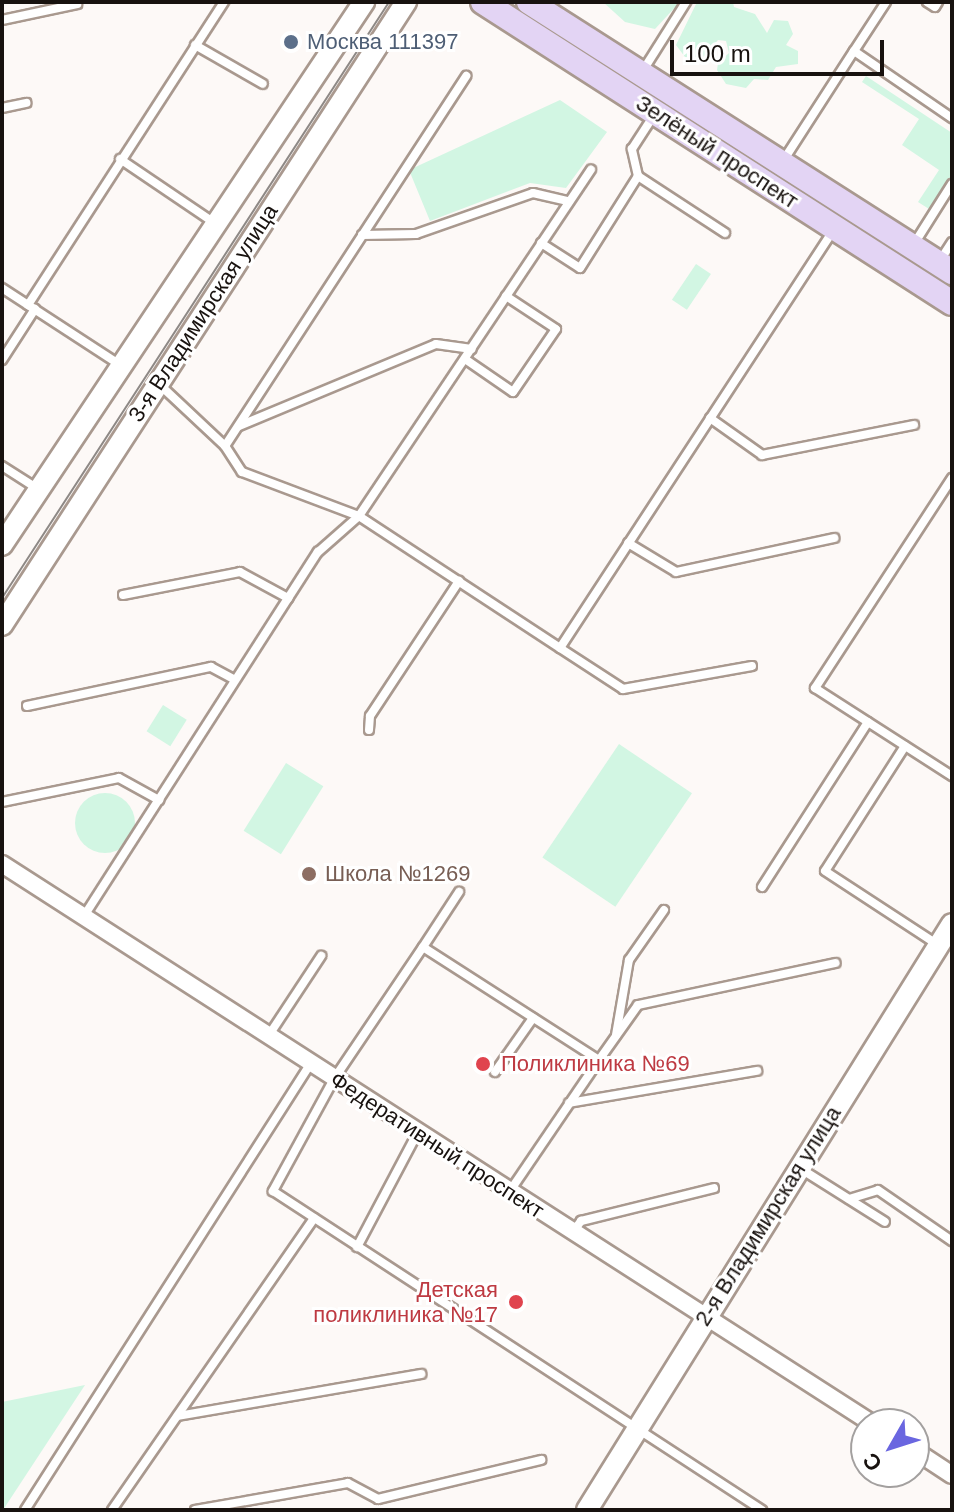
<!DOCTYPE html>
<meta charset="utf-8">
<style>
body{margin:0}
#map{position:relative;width:954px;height:1512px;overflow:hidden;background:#fdf9f7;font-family:Helvetica,sans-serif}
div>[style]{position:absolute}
.green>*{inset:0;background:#d2f6e3;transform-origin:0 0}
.round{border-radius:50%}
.roads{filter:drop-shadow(2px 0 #a9998f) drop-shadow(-2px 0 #a9998f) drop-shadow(0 2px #a9998f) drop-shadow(0 -2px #a9998f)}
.service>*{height:8px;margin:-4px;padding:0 4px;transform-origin:4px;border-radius:4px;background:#fff}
.minor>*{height:16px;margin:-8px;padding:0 8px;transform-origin:8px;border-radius:8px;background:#fff}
.tertiary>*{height:20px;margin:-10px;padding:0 10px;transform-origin:10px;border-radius:10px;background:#fff}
.secondary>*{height:24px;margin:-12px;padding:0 12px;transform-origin:12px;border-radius:12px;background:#e3d4f4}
.tram>*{height:2px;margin:-1px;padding:0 1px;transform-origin:1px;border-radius:1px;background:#8e8986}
.dots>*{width:22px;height:22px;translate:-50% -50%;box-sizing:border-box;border:4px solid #fff;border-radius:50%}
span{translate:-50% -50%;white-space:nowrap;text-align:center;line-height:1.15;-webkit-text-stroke:6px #fff;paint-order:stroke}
.service-label{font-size:22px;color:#4e5e75}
.left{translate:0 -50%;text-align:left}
.street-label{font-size:22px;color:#18120f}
.education-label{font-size:22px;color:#785e54}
.health-label{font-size:22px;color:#be3a42}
.right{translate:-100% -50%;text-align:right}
.frame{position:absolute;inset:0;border:4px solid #18120f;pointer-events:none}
.north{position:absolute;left:850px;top:1408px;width:80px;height:80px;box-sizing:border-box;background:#fff;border:2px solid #a3a09f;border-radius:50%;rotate:231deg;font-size:22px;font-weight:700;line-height:32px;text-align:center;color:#18120f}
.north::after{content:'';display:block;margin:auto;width:28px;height:36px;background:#6a66e0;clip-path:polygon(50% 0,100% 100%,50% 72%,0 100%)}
.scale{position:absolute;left:670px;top:40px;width:214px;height:36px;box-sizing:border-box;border:4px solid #18120f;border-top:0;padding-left:10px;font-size:24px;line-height:28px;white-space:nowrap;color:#18120f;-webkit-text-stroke:6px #fff;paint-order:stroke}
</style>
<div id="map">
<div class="green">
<i style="clip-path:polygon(603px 2px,680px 2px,655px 29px,625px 22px)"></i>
<i style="clip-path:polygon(697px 2px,733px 2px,734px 7px,755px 14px,767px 33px,774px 20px,788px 21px,793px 34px,786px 45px,798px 51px,798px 64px,776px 67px,768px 80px,754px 79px,746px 88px,726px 84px,717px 70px,718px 63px,729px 53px,726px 41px,718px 40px,700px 61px,685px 57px,676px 45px)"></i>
<i style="clip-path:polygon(866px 76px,952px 133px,952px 175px,929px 209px,918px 202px,939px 170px,902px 145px,919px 119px,862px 82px)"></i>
<i style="clip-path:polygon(560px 100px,607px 132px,566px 188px,530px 183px,430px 221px,409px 170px)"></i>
<i style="left:696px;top:264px;width:18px;height:43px;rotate:34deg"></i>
<i style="left:163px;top:705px;width:28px;height:31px;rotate:32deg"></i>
<i style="left:619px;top:744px;width:88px;height:137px;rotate:34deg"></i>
<i style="left:286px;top:763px;width:44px;height:80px;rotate:32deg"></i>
<i class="round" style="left:75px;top:793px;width:60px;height:60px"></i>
<i style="clip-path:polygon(85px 1385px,3px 1510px,2px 1510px,2px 1402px)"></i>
</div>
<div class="roads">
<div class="service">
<i style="left:886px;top:2px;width:59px;rotate:123.1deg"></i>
<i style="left:854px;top:51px;width:119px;rotate:34.4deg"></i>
<i style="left:927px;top:2px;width:9px;rotate:32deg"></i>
<i style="left:935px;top:7px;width:6px;rotate:-59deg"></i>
<i style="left:2px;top:20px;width:77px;rotate:-12deg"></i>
<i style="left:195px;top:45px;width:78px;rotate:29.8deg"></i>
<i style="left:642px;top:72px;width:83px;rotate:-57.8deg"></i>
<i style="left:2px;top:108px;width:25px;rotate:-12deg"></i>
<i style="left:120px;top:159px;width:112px;rotate:34.1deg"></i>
<i style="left:783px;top:161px;width:131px;rotate:-57.2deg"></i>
<i style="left:638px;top:176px;width:104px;rotate:33.2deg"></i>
<i style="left:362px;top:235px;width:54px;rotate:-1.1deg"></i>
<i style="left:416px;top:234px;width:124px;rotate:-19.3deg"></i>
<i style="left:533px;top:193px;width:37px;rotate:13deg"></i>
<i style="left:541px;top:243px;width:46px;rotate:32.7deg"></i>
<i style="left:580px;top:268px;width:109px;rotate:-57.8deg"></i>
<i style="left:638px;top:176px;width:28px;rotate:-103deg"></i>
<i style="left:632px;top:149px;width:40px;rotate:-57.1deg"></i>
<i style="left:914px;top:244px;width:71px;rotate:-57.7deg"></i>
<i style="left:941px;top:259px;width:20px;rotate:-57deg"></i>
<i style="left:2px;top:288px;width:141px;rotate:33.1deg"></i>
<i style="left:28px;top:305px;width:361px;rotate:-57.1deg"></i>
<i style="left:465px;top:359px;width:58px;rotate:34.5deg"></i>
<i style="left:513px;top:392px;width:76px;rotate:-55.7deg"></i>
<i style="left:556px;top:329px;width:60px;rotate:-146.6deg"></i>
<i style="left:2px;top:360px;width:61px;rotate:-57.1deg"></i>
<i style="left:160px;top:385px;width:89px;rotate:43.2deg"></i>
<i style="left:225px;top:446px;width:31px;rotate:57deg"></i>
<i style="left:242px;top:472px;width:125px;rotate:20.6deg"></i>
<i style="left:359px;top:516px;width:240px;rotate:33.3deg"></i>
<i style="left:560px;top:648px;width:497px;rotate:-56.8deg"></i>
<i style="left:710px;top:418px;width:64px;rotate:35.4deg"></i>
<i style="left:762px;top:455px;width:155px;rotate:-11.2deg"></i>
<i style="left:239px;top:426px;width:213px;rotate:-22.6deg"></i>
<i style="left:436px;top:344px;width:36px;rotate:8deg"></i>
<i style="left:225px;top:446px;width:442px;rotate:-56.9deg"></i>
<i style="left:2px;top:466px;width:43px;rotate:32.6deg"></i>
<i style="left:952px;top:478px;width:251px;rotate:123.1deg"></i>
<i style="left:815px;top:688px;width:163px;rotate:32.7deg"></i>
<i style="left:628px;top:543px;width:56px;rotate:31.1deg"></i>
<i style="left:676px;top:572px;width:162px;rotate:-12.1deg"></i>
<i style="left:123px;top:595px;width:119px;rotate:-11.1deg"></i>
<i style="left:240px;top:572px;width:55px;rotate:28.4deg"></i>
<i style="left:560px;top:648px;width:75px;rotate:33.1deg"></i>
<i style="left:623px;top:689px;width:131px;rotate:-10.1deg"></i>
<i style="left:27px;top:706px;width:188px;rotate:-12deg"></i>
<i style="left:211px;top:667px;width:27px;rotate:28deg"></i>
<i style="left:369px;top:730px;width:14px;rotate:-86deg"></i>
<i style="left:370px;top:716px;width:162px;rotate:-56.6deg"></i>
<i style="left:905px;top:746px;width:148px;rotate:122.6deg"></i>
<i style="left:825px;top:871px;width:135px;rotate:33.2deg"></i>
<i style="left:2px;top:802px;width:119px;rotate:-11.6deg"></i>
<i style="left:119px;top:778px;width:46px;rotate:28.8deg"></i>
<i style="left:762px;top:887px;width:196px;rotate:-57.3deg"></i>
<i style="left:84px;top:916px;width:433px;rotate:-57.3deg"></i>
<i style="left:318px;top:552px;width:55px;rotate:-41.3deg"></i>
<i style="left:359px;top:516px;width:417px;rotate:-56.2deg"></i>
<i style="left:423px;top:947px;width:66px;rotate:-56.8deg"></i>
<i style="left:269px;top:1035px;width:95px;rotate:-56.6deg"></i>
<i style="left:616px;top:1035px;width:76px;rotate:-80.2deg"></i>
<i style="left:629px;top:960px;width:61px;rotate:-55deg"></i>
<i style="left:599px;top:1060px;width:67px;rotate:-54.7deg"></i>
<i style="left:638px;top:1005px;width:202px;rotate:-12deg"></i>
<i style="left:495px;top:1072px;width:66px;rotate:-54.9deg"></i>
<i style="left:569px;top:1103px;width:191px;rotate:-9.7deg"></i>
<i style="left:801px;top:1169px;width:99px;rotate:32.2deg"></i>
<i style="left:510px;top:1191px;width:158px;rotate:-55.8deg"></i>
<i style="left:599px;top:1060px;width:209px;rotate:-147.3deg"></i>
<i style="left:423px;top:947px;width:159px;rotate:124deg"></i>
<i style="left:334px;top:1079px;width:128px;rotate:118.6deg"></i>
<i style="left:273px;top:1191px;width:584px;rotate:33.12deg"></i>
<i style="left:849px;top:1199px;width:30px;rotate:-17deg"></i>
<i style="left:878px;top:1190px;width:90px;rotate:34.6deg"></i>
<i style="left:573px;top:1232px;width:14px;rotate:-54deg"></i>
<i style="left:581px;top:1221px;width:137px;rotate:-13.9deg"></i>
<i style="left:357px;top:1247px;width:130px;rotate:-62.1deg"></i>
<i style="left:178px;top:1416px;width:247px;rotate:-9.8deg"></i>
<i style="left:25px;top:1510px;width:531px;rotate:-57.39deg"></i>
<i style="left:112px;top:1510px;width:355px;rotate:-55.3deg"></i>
<i style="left:195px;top:1510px;width:155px;rotate:-10deg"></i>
<i style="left:348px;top:1483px;width:34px;rotate:28deg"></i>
<i style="left:378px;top:1499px;width:168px;rotate:-13.5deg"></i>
</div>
<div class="minor">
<i style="left:2px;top:864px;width:1035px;rotate:32.74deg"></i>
<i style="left:914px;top:1450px;width:45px;rotate:33.3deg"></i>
</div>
<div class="tertiary">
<i style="left:2px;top:545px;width:653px;rotate:-56.31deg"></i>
<i style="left:2px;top:625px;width:743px;rotate:-57.04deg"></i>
<i style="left:587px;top:1510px;width:690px;rotate:-58.08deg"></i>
</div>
<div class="secondary">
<i style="left:483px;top:2px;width:557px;rotate:32.69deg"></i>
<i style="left:529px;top:2px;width:502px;rotate:32.55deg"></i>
</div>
</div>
<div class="tram">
<i style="left:2px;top:598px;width:711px;rotate:-57deg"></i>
</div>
<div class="dots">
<i style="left:291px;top:42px;background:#5c6f8a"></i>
<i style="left:309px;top:874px;background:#8d6e63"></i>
<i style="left:483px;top:1064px;background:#e0444e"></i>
<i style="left:516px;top:1302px;background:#e0444e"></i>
</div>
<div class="service-label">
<span class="left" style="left:307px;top:42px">Москва 111397</span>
</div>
<div class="street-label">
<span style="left:717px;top:152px;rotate:33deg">Зелёный проспект</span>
<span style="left:203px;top:313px;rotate:-57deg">3-я Владимирская улица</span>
<span style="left:437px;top:1145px;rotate:33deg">Федеративный проспект</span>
<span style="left:768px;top:1216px;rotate:-58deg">2-я Владимирская улица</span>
</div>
<div class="education-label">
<span class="left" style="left:325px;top:874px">Школа №1269</span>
</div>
<div class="health-label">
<span class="left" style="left:501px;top:1064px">Поликлиника №69</span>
<span class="right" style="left:498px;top:1302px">Детская<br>поликлиника №17</span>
</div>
<div class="frame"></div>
<div class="north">С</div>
<div class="scale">100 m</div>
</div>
